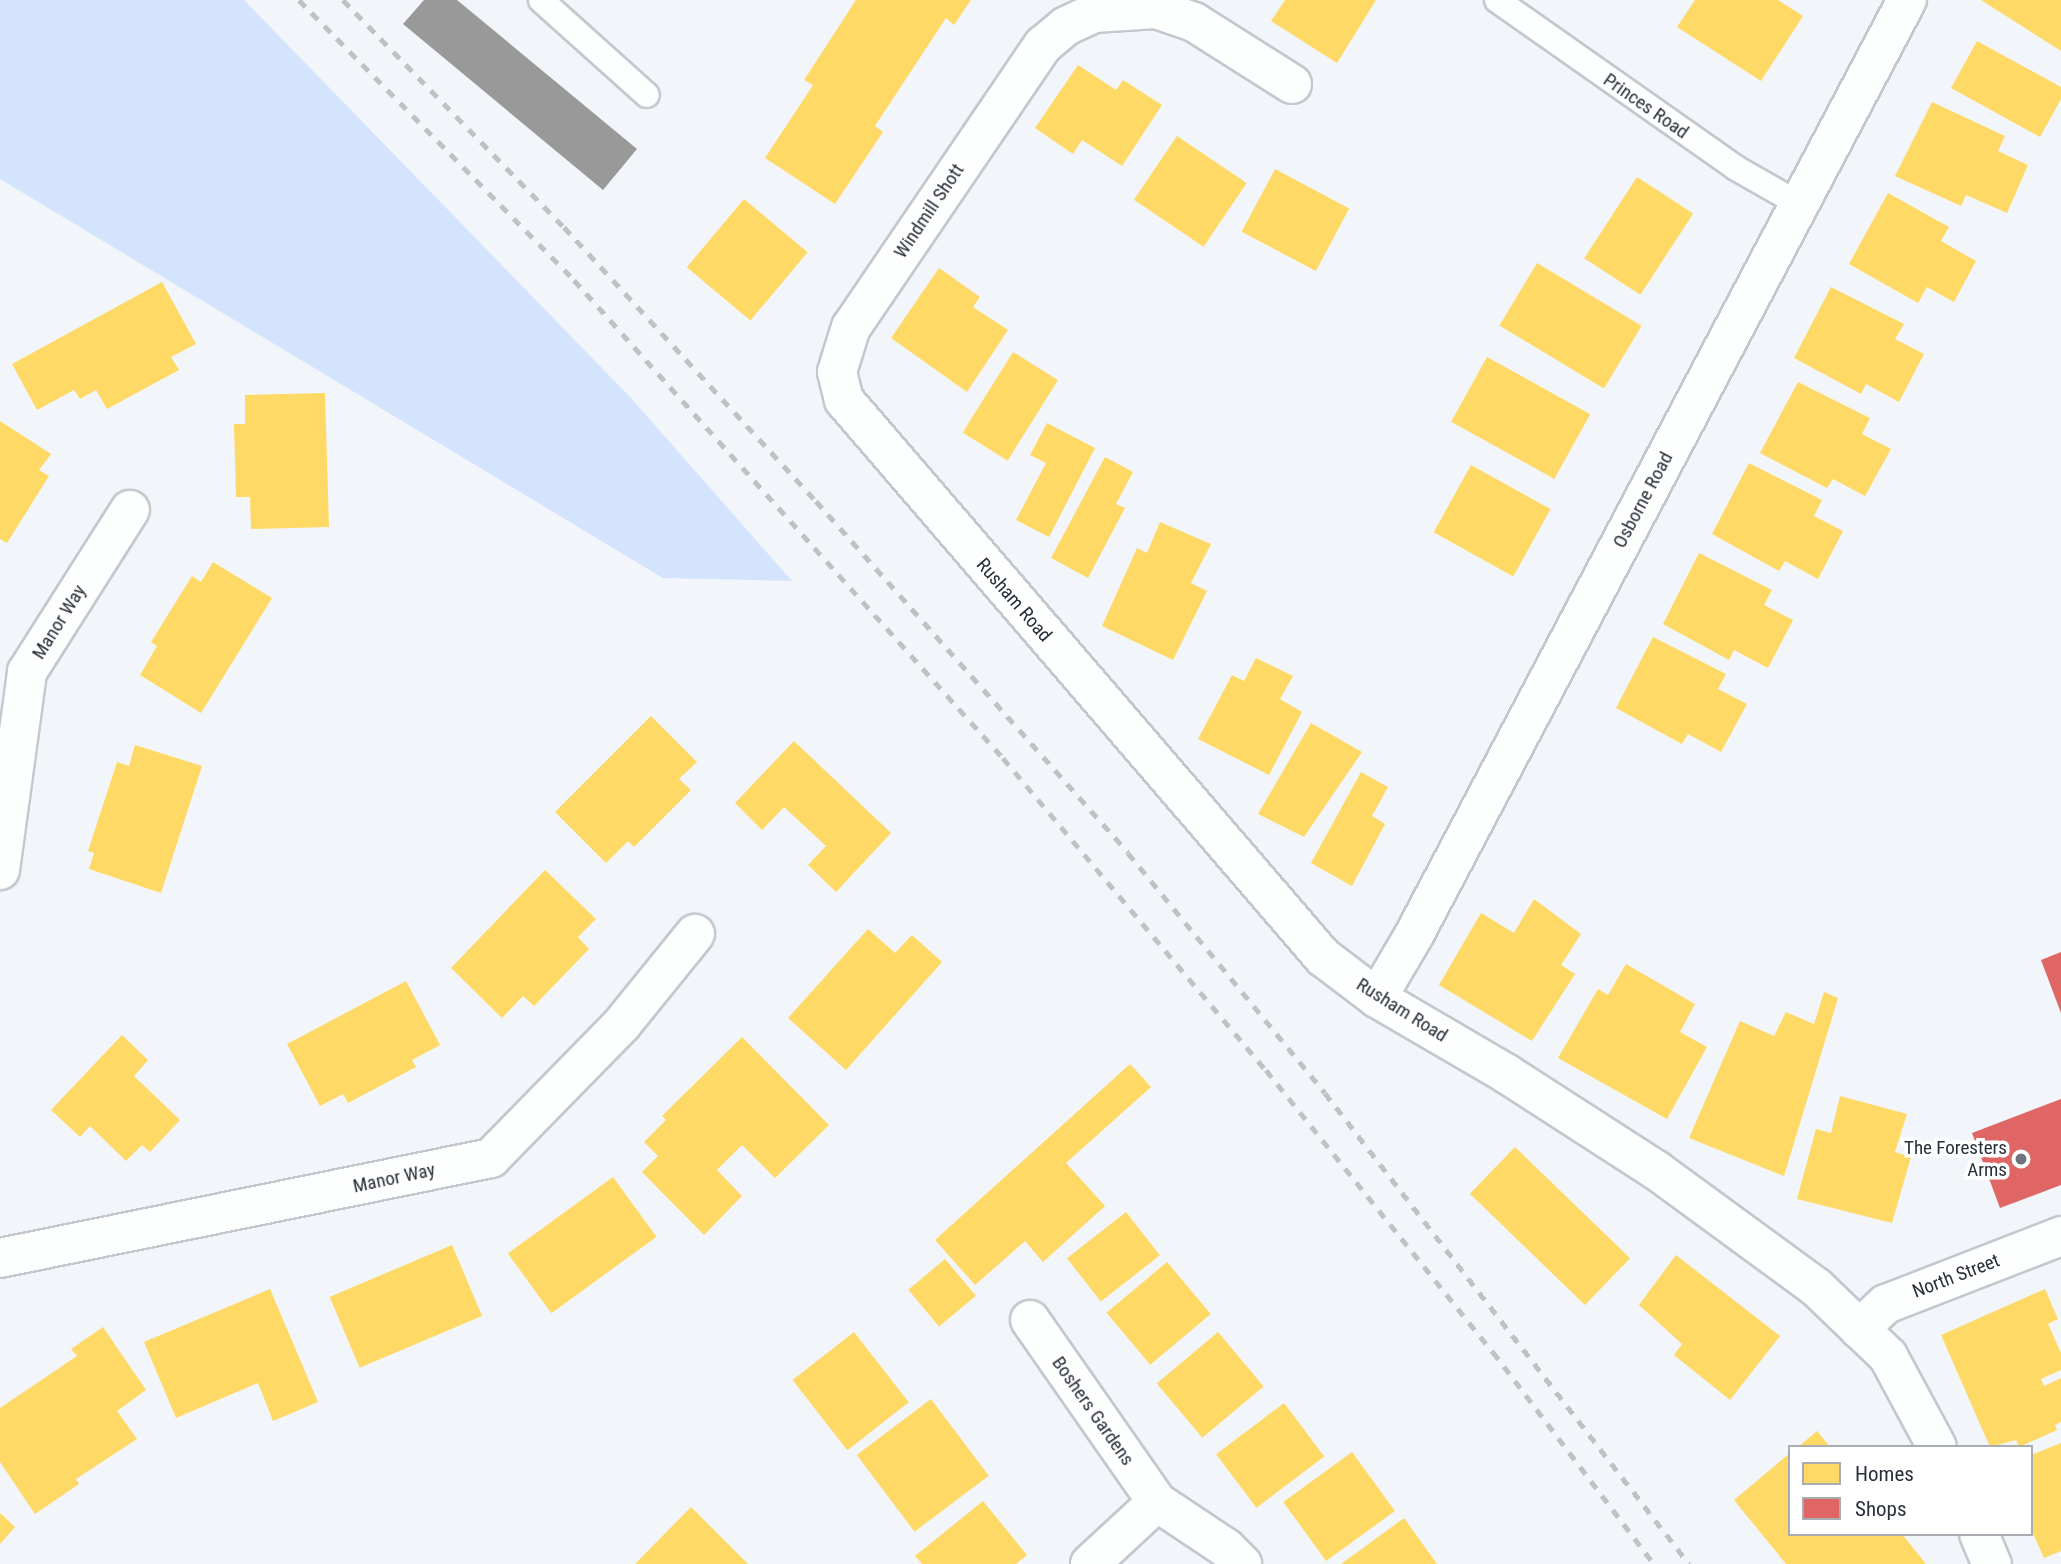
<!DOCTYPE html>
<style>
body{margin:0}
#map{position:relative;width:2061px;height:1564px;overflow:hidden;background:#f2f5fa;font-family:"Roboto Condensed",sans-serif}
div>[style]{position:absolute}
.green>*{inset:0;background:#d5e4fd}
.homes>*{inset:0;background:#ffd966;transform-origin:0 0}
.shops>*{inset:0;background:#e06666}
.industry>*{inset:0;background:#999}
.roads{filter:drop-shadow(2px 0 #c3c8cf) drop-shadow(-2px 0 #c3c8cf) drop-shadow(0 2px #c3c8cf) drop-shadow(0 -2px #c3c8cf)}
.service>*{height:24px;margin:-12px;padding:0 12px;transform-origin:12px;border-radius:12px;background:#fdfefe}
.minor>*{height:38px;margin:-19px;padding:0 19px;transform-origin:19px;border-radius:19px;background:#fdfefe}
.rail>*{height:5px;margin-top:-2.5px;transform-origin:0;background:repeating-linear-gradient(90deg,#c0c1c3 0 9px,transparent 0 18px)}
.dots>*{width:19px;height:19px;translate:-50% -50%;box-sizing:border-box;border:4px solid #fff;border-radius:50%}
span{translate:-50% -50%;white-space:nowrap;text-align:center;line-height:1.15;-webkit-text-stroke:7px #fff;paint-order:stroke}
.street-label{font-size:19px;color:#292f39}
.poi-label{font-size:19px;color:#292f39}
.right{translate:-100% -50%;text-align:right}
.legend{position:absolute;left:1788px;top:1445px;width:245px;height:91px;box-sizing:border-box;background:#fff;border:2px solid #a9acb0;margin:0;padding:9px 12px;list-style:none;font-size:21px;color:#292f39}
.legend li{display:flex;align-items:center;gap:14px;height:35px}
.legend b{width:35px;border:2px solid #a9acb0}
</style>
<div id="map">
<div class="green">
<i style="clip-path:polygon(0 0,244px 0,631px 398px,792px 581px,663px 578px,0 179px)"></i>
</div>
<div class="homes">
<i style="clip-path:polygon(856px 0,971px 0,954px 25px,946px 18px,875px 126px,883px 132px,835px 204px,765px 158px,813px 85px,804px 80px)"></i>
<i style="clip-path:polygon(1285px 0,1376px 0,1337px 63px,1271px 21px)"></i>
<i style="clip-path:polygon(1695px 0,1778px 0,1803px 16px,1761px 81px,1677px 27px)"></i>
<i style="clip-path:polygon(1981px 0,2061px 0,2061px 51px)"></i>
<i style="clip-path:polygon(1977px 41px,2061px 87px,2061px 99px,2040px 137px,1951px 88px)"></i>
<i style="clip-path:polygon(1078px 65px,1116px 90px,1123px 80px,1162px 105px,1122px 166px,1082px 140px,1073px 154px,1035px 128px)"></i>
<i style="clip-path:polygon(1932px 102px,2005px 136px,1998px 151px,2028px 165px,2007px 213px,1966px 195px,1961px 206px,1895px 176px)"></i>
<i style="left:1177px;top:136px;width:84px;height:77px;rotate:34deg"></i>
<i style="left:1275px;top:169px;width:84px;height:71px;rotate:28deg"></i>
<i style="left:1637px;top:177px;width:67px;height:97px;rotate:33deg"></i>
<i style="clip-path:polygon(1888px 193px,1949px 227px,1941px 241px,1976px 261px,1954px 302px,1927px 287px,1918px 303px,1849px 264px)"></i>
<i style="left:744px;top:199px;width:83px;height:89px;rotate:40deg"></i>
<i style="left:1537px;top:263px;width:122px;height:73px;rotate:31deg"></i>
<i style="clip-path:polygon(939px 268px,980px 297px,973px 307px,1008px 330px,967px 392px,891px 338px)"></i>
<i style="clip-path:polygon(162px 282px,196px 344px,171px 357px,179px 370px,107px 409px,96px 390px,80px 399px,74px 390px,37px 410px,12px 364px)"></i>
<i style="clip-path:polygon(1831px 287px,1904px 324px,1895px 339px,1924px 354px,1899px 402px,1866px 384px,1861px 394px,1794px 358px)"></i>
<i style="left:1013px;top:352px;width:53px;height:95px;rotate:32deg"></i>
<i style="left:1487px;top:357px;width:118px;height:74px;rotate:29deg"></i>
<i style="clip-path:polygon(1798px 382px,1870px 418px,1862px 434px,1891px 449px,1865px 496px,1833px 479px,1827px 488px,1760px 453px)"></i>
<i style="clip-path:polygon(325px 393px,329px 527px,251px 529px,250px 497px,236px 497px,234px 424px,245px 424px,245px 395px)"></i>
<i style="clip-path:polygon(0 421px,51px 454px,39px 470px,49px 476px,7px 543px,0 539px)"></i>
<i style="clip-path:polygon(1047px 423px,1095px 448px,1049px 537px,1016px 520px,1046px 463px,1030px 455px)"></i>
<i style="clip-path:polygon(1105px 457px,1133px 472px,1116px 504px,1125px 508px,1088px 578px,1051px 558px)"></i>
<i style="clip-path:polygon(1749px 463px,1822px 500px,1814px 516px,1843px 531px,1818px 579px,1785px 561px,1779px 571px,1712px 534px)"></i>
<i style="left:1471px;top:465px;width:91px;height:77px;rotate:29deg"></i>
<i style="clip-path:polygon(1160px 522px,1211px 544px,1191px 583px,1207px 591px,1173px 660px,1102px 626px,1137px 548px,1147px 553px)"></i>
<i style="clip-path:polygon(1699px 553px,1772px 590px,1764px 605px,1793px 620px,1768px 668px,1734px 650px,1729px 660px,1663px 624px)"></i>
<i style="clip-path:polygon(213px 562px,272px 598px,201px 713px,140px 675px,157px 646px,151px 642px,192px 576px,201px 582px)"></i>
<i style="clip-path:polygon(1653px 637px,1726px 674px,1718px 689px,1747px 704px,1721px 752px,1688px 734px,1682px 744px,1616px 708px)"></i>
<i style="clip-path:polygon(1256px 658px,1293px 676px,1280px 699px,1302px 712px,1269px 775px,1198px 739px,1232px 675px,1244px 681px)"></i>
<i style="clip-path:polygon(651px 716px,697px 762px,679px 779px,691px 790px,634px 847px,628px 841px,606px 863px,555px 812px)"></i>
<i style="clip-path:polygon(1311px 723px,1362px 752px,1304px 837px,1258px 814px)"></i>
<i style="clip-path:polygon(794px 741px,891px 833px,836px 892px,808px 865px,826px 846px,784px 807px,762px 830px,735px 803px)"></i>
<i style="clip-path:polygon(135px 745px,202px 766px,161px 893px,89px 869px,94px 853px,88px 851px,117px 762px,129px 766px)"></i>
<i style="clip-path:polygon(1361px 772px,1388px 787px,1372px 816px,1385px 824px,1352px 886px,1311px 863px)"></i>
<i style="clip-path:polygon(545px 870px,596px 919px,578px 937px,589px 949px,534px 1006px,523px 996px,502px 1018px,451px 968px)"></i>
<i style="clip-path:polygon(1534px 899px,1581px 934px,1561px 965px,1575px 974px,1532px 1041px,1439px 985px,1481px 913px,1514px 933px)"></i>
<i style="clip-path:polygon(868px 929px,895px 953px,912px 935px,942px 962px,846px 1070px,788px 1018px)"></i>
<i style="clip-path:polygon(1626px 964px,1695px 1004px,1680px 1032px,1707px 1047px,1667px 1119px,1558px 1058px,1598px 989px,1608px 995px)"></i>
<i style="clip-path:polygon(406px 981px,440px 1045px,412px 1060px,416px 1067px,348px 1103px,343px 1094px,320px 1106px,287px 1044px)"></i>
<i style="clip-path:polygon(1824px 992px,1838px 998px,1784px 1176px,1689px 1138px,1740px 1021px,1774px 1036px,1786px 1012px,1814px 1024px)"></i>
<i style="clip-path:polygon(122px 1035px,148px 1060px,134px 1076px,180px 1120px,150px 1152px,142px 1145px,126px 1161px,90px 1126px,80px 1137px,51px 1110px)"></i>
<i style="clip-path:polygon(742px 1037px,829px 1125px,775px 1178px,742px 1145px,717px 1170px,742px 1196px,704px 1235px,642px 1172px,658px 1156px,644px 1142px,666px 1120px,662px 1116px)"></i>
<i style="clip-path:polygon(1130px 1064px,1151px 1087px,1066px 1163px,1105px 1206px,1043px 1262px,1025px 1241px,975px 1285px,935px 1240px)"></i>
<i style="clip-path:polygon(1840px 1096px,1907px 1114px,1895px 1152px,1911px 1157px,1892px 1223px,1797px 1199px,1816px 1129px,1831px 1133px)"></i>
<i style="left:1515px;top:1147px;width:160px;height:65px;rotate:44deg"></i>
<i style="left:613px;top:1177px;width:74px;height:130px;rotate:54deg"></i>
<i style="left:1126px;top:1212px;width:55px;height:75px;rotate:52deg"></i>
<i style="left:452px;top:1245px;width:77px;height:133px;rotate:67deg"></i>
<i style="clip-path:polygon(1676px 1255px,1780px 1336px,1730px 1400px,1674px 1355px,1682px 1344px,1639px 1305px)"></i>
<i style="left:945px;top:1259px;width:48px;height:48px;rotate:50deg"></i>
<i style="left:1167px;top:1262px;width:68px;height:79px;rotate:50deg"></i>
<i style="clip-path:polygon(270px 1289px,318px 1402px,273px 1421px,258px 1383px,176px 1418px,144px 1342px)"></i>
<i style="clip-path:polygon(2045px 1289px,2058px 1319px,2048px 1324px,2061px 1353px,2061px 1370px,2041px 1379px,2044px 1386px,2061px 1378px,2061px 1422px,2055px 1425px,2057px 1430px,2019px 1447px,2016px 1440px,1990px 1447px,1941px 1335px)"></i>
<i style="clip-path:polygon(103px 1327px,146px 1390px,117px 1411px,137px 1439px,76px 1479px,79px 1484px,35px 1514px,0 1462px,0 1408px,77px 1356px,71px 1349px)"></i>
<i style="left:854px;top:1332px;width:89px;height:78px;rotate:52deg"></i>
<i style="left:1218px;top:1332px;width:71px;height:80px;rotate:50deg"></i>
<i style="left:931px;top:1399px;width:96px;height:93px;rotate:53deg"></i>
<i style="left:1284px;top:1403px;width:67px;height:85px;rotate:53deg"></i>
<i style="clip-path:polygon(1817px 1431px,1830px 1447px,1798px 1447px)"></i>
<i style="clip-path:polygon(2061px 1443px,2061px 1551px,2044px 1558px,2031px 1529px,2031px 1455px)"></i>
<i style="left:1352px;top:1452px;width:73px;height:85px;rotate:54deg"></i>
<i style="clip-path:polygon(1790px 1453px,1790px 1534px,1902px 1534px,1926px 1564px,1786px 1564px,1734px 1500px)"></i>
<i style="clip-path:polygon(983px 1501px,1027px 1555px,1016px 1564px,922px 1564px,915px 1556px)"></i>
<i style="clip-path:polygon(691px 1507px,748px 1564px,635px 1564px)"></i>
<i style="clip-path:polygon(0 1513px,15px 1527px,0 1544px)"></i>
<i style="clip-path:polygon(1404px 1518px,1437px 1564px,1341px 1564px)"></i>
</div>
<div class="shops">
<i style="clip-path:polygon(2061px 952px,2061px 1013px,2041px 960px)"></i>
<i style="clip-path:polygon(2061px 1099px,2061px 1185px,2000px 1208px,1972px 1133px)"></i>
</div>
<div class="industry">
<i style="clip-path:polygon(424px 0,457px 0,637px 149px,603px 190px,403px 24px)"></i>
</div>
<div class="roads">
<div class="service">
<i style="left:541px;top:0;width:142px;rotate:41.9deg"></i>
<i style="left:1497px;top:0;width:292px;rotate:35.1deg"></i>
<i style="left:1736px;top:168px;width:73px;rotate:29.7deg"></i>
</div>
<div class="minor">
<i style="left:1292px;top:84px;width:116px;rotate:-147.7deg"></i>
<i style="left:1194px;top:22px;width:40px;rotate:-161.1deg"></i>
<i style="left:1156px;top:9px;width:62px;rotate:176.3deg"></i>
<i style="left:1094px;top:13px;width:31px;rotate:155deg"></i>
<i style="left:1066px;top:26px;width:30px;rotate:140deg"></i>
<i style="left:1043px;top:45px;width:341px;rotate:124.2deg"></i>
<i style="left:851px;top:327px;width:47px;rotate:107.3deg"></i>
<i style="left:837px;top:372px;width:29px;rotate:76deg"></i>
<i style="left:844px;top:400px;width:735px;rotate:49.31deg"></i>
<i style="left:1323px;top:957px;width:68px;rotate:37.2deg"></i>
<i style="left:1377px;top:998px;width:151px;rotate:30.3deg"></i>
<i style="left:1507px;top:1074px;width:177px;rotate:32.8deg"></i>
<i style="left:1656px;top:1170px;width:198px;rotate:36.2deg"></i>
<i style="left:1816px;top:1287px;width:100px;rotate:43.8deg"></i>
<i style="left:1888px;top:1356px;width:103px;rotate:61.7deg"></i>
<i style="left:0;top:870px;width:200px;rotate:-82.2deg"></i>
<i style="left:27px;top:672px;width:192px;rotate:-57.6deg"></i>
<i style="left:1377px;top:998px;width:73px;rotate:-59.6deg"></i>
<i style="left:1414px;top:935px;width:1057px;rotate:-62.2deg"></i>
<i style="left:0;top:1258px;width:501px;rotate:-11.51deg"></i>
<i style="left:491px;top:1158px;width:187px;rotate:-45.6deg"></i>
<i style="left:622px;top:1024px;width:116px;rotate:-51deg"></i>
<i style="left:1030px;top:1320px;width:222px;rotate:55.1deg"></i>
<i style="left:1157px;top:1502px;width:83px;rotate:33.7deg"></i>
<i style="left:1226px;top:1548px;width:23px;rotate:45deg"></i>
<i style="left:1859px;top:1329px;width:37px;rotate:-43deg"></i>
<i style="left:1886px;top:1304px;width:188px;rotate:-21.2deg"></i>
<i style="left:1979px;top:1534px;width:33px;rotate:67deg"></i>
<i style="left:1090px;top:1564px;width:91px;rotate:-42.8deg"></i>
</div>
</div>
<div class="rail">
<i style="left:299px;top:0;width:392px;rotate:45.5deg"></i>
<i style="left:574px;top:280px;width:642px;rotate:48.09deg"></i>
<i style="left:1003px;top:758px;width:408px;rotate:49.9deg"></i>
<i style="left:1266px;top:1070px;width:362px;rotate:51.2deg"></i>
<i style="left:1493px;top:1352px;width:266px;rotate:52.8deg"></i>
<i style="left:343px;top:0;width:317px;rotate:45.8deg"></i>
<i style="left:564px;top:227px;width:372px;rotate:47.4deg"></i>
<i style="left:816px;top:501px;width:470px;rotate:48.4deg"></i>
<i style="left:1128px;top:853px;width:310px;rotate:50.6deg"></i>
<i style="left:1325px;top:1093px;width:595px;rotate:52.3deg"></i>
</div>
<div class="dots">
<i style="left:2021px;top:1159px;background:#6f747d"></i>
</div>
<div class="street-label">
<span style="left:1646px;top:106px;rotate:35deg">Princes Road</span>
<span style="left:929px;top:211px;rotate:-56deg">Windmill Shott</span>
<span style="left:1643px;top:500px;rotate:-62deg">Osborne Road</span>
<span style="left:1014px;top:600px;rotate:49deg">Rusham Road</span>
<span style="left:59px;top:622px;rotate:-58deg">Manor Way</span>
<span style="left:1402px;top:1010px;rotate:32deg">Rusham Road</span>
<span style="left:394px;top:1178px;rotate:-12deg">Manor Way</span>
<span style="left:1956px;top:1276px;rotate:-21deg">North Street</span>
<span style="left:1093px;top:1411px;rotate:55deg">Boshers Gardens</span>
</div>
<div class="poi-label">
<span class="right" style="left:2007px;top:1159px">The Foresters<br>Arms</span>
</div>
<ul class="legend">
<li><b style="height:19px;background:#ffd966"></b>Homes</li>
<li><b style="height:19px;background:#e06666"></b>Shops</li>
</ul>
</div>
